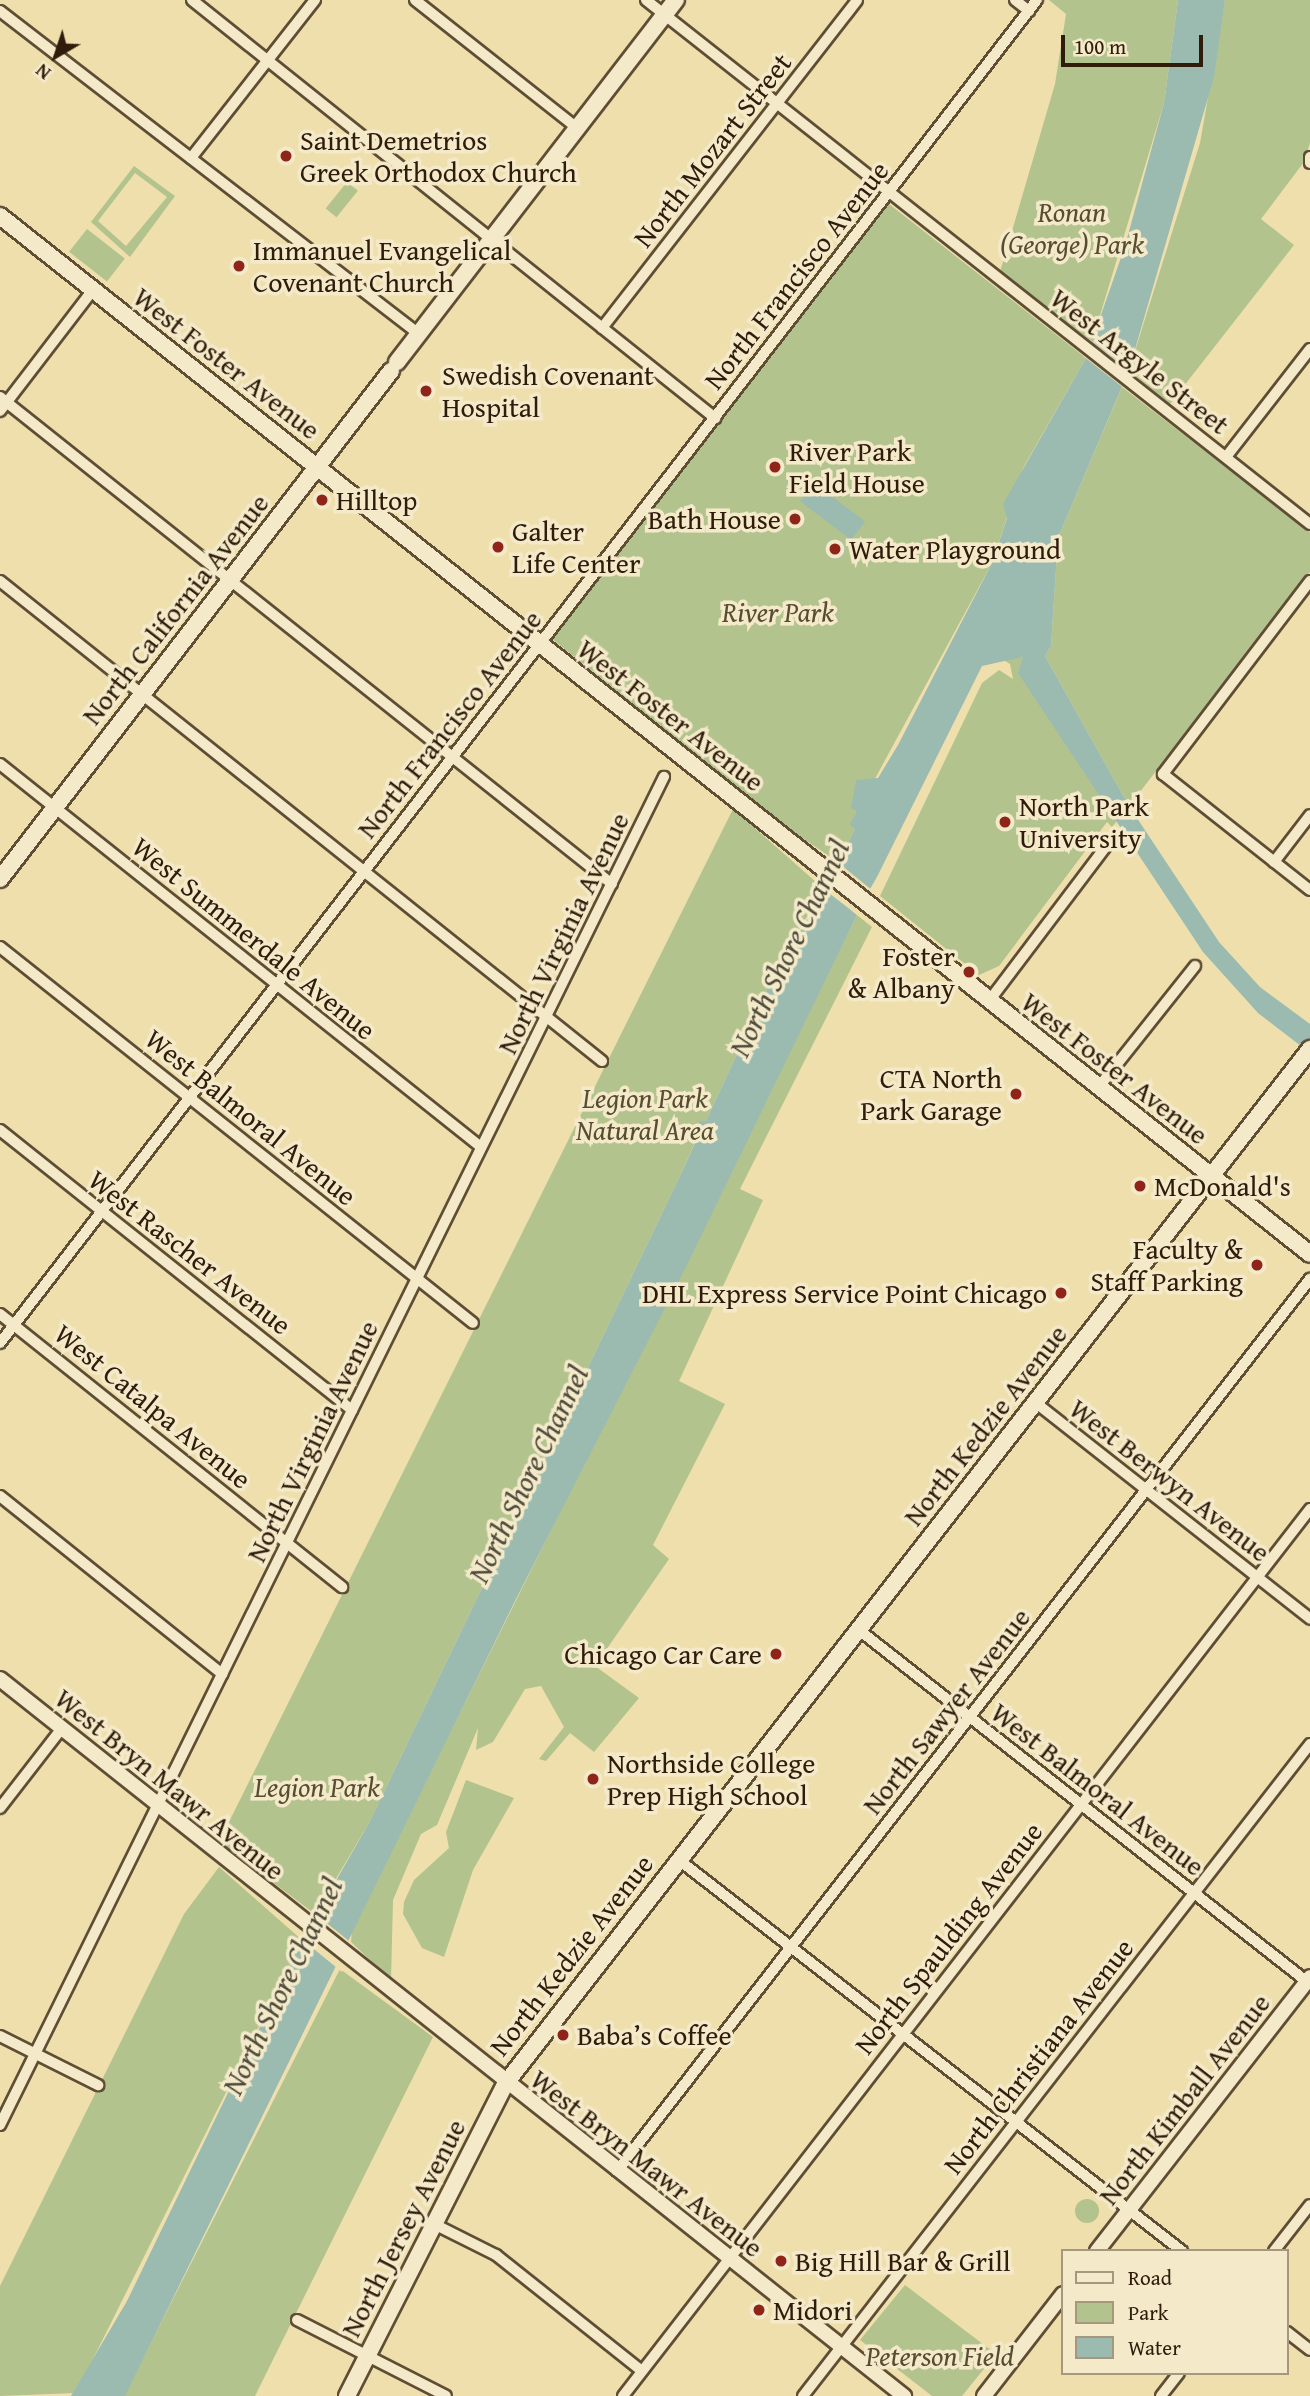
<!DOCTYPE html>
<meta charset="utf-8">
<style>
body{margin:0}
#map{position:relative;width:1310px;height:2396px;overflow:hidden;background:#eedfad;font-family:"Gentium Book Plus",serif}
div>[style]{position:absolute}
.green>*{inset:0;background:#b3c38e;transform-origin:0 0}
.round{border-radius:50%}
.water>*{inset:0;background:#9bbbb1;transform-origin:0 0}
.pier>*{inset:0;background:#eedfad}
.roads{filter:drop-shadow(2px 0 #5f4d34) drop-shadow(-2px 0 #5f4d34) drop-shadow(0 2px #5f4d34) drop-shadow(0 -2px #5f4d34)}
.minor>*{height:10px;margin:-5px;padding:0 5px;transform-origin:5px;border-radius:5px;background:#f4eaca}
.tertiary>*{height:14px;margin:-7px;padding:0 7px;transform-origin:7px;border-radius:7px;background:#f4eaca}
.secondary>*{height:16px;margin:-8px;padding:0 8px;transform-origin:8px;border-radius:8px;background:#f4eaca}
.dots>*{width:19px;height:19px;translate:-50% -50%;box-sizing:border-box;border:4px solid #f4eaca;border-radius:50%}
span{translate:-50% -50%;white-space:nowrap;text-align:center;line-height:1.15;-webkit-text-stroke:7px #f4eaca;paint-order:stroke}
.poi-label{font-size:28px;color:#2f1c0b}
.left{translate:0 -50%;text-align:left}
.right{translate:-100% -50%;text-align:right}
.street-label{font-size:28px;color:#2f1c0b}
.park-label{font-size:28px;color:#574e32;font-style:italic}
.water-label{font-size:30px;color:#4f4c3d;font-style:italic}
.legend{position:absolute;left:1061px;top:2249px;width:228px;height:126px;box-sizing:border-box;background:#f4eaca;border:2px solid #a5987e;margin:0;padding:9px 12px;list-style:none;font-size:21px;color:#2f1c0b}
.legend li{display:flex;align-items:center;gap:14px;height:35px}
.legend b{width:35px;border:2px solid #a5987e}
.north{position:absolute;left:21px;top:21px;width:70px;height:70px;-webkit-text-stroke:5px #f4eaca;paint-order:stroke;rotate:219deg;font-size:19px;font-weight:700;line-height:28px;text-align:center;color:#2f1c0b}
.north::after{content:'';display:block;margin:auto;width:24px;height:32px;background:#2f1c0b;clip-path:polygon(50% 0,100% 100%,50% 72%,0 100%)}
.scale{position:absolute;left:1061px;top:35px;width:142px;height:32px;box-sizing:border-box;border:4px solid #2f1c0b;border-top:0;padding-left:9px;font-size:21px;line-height:24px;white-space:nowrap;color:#2f1c0b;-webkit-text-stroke:5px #f4eaca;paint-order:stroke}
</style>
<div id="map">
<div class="green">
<i style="clip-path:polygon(1049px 0,1178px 0,1164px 103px,1092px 342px,1000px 272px,1055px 84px,1066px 14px)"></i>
<i style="clip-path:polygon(1225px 0,1310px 0,1310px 143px,1304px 162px,1261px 219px,1294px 245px,1169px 405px,1129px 370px,1200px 143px)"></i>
<i style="clip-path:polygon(evenodd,134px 166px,175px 196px,130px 257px,91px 222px,134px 166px,135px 173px,167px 197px,126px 246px,98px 221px,135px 173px)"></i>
<i style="left:347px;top:182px;width:14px;height:34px;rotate:39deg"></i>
<i style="clip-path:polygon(889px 204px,1086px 358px,1023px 468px,992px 563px,851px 823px,855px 829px,838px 862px,777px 821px,551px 638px)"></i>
<i style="left:87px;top:229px;width:48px;height:29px;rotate:38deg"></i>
<i style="clip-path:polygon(1122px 387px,1310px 532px,1310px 572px,1129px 806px,1045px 656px,1051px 646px,1058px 538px)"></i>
<i style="clip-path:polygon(1023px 657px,1021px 673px,1035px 697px,1117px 821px,1112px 827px,1107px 822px,999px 966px,979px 975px,880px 896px,982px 683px,999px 670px,1013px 679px,1010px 664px,1000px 658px)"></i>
<i style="clip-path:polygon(733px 809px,824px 889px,781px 959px,706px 1121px,698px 1121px,701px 1129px,678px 1180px,369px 1823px,315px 1914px,219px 1842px)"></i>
<i style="clip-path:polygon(857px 915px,872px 927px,740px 1189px,763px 1200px,679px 1381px,725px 1404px,653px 1545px,669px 1559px,595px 1666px,639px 1698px,594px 1752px,570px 1733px,546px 1761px,539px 1759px,564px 1727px,541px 1686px,525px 1689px,493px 1742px,476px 1750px,478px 1728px,437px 1825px,421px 1834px,393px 1900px,391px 1980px,351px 1942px,352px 1930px)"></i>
<i style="clip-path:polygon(466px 1780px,514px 1798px,473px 1870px,444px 1957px,422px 1948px,403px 1914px,404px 1902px,414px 1880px,449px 1848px,446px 1832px)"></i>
<i style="clip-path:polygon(219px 1867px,302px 1940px,76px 2393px,0 2396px,0 2286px,184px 1914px)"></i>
<i style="clip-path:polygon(340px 1969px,433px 2037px,255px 2396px,124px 2396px)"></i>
<i class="round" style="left:1075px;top:2199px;width:24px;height:24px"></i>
<i style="clip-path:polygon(905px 2285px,996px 2354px,962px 2396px,932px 2396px,860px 2340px)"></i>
</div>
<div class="water">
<i style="clip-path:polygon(1178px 0,1225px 0,1214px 77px,1129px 370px,1058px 538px,1051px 646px,1045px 656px,1129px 806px,1219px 942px,1260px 987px,1310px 1024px,1310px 1053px,1258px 1013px,1203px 952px,1018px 673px,1023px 657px,982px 666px,877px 877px,870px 889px,864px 884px,851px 910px,857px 915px,687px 1265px,516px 1599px,125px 2396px,71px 2396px,127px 2301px,302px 1940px,369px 1823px,678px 1180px,701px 1130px,698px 1121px,706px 1121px,781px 959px,843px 867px,838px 862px,855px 829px,850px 824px,857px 811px,851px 808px,856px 780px,878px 778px,898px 745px,992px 563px,1007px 518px,1003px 504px,1086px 358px,1125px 246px,1164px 103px)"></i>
<i style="left:814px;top:483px;width:64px;height:23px;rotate:37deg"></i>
<i class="round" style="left:825px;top:539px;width:20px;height:20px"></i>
</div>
<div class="pier">
<i style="clip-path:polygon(1089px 339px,1132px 373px,1125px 389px,1083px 356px)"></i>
<i style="clip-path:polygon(835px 860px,873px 891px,865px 889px,855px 909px,860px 917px,821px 887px,829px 888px,839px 868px)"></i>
<i style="clip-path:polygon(313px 1912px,354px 1945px,342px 1972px,299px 1937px)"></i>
</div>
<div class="roads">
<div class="minor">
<i style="left:192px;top:0;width:670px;rotate:38.63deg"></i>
<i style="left:415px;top:0;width:206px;rotate:38.3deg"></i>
<i style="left:646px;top:0;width:846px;rotate:38.28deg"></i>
<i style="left:1015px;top:0;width:18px;rotate:38deg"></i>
<i style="left:0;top:11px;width:529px;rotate:37.63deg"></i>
<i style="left:1310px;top:157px;width:6px;rotate:90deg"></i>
<i style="left:191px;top:158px;width:201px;rotate:-51.9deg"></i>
<i style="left:602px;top:328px;width:415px;rotate:-52.1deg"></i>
<i style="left:0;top:397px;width:782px;rotate:38.51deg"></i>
<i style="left:0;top:411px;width:153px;rotate:-52.5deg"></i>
<i style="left:1226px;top:457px;width:137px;rotate:-52.1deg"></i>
<i style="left:0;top:581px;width:770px;rotate:38.57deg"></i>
<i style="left:1310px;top:581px;width:243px;rotate:127.3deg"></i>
<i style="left:1163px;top:774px;width:187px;rotate:38.3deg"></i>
<i style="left:0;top:764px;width:615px;rotate:38.53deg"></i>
<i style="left:1274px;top:862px;width:59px;rotate:-52.5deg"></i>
<i style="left:0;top:947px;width:604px;rotate:38.48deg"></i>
<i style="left:989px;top:1001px;width:201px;rotate:-52.9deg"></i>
<i style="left:1098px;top:1088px;width:156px;rotate:-51.5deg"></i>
<i style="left:0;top:1130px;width:450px;rotate:38.5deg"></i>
<i style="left:0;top:1314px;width:438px;rotate:38.6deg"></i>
<i style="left:0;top:1343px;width:1697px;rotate:-52.33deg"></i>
<i style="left:1036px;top:1403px;width:349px;rotate:38.2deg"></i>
<i style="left:0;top:1496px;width:285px;rotate:38.7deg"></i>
<i style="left:859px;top:1630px;width:573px;rotate:38.13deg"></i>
<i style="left:0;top:1808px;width:101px;rotate:-52.2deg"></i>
<i style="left:679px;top:1860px;width:637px;rotate:37.86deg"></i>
<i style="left:0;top:2036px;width:110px;rotate:26.6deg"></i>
<i style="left:0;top:2125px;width:1503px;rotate:-63.78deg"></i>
<i style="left:617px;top:2171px;width:1130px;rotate:-52.16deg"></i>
<i style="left:434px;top:2224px;width:69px;rotate:26.6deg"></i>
<i style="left:496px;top:2255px;width:186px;rotate:38.5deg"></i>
<i style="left:1274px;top:2251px;width:58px;rotate:-52deg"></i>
<i style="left:297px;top:2320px;width:167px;rotate:27deg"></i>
<i style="left:1287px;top:2332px;width:29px;rotate:38deg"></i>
<i style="left:623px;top:2396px;width:1122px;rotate:-52.24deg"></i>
<i style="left:803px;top:2396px;width:826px;rotate:-52.13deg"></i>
<i style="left:1161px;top:2396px;width:29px;rotate:-52deg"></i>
</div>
<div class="tertiary">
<i style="left:0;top:1679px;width:1154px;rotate:38.42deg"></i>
<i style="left:1097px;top:2251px;width:347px;rotate:-52.1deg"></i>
<i style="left:984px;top:2396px;width:129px;rotate:-52.2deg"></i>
</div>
<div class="secondary">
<i style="left:0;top:216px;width:1671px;rotate:38.39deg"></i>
<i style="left:397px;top:362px;width:457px;rotate:-52.4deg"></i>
<i style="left:0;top:879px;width:641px;rotate:-52.42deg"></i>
<i style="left:347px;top:2396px;width:351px;rotate:-63.1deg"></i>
<i style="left:506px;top:2083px;width:1310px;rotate:-52.13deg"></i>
</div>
</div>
<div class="dots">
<i style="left:286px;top:156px;background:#8f2418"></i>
<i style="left:239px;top:266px;background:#8f2418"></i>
<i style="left:426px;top:391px;background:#8f2418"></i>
<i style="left:775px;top:467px;background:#8f2418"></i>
<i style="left:322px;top:500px;background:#8f2418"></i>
<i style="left:795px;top:519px;background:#8f2418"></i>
<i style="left:498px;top:547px;background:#8f2418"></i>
<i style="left:835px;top:549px;background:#8f2418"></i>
<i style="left:1005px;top:822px;background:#8f2418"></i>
<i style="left:969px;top:972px;background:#8f2418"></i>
<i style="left:1016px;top:1094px;background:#8f2418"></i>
<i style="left:1140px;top:1186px;background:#8f2418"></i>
<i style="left:1257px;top:1265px;background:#8f2418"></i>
<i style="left:1061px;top:1293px;background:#8f2418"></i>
<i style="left:776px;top:1654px;background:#8f2418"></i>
<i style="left:593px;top:1779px;background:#8f2418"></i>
<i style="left:563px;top:2035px;background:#8f2418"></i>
<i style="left:781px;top:2261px;background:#8f2418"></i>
<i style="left:759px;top:2310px;background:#8f2418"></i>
</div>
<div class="poi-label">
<span class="left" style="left:300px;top:156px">Saint Demetrios<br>Greek Orthodox Church</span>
<span class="left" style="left:253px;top:266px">Immanuel Evangelical<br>Covenant Church</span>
<span class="left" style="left:442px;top:391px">Swedish Covenant<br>Hospital</span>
<span class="left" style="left:789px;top:467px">River Park<br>Field House</span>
<span class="left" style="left:336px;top:500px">Hilltop</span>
<span class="right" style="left:781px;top:519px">Bath House</span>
<span class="left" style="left:512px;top:547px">Galter<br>Life Center</span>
<span class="left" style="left:849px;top:549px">Water Playground</span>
<span class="left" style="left:1019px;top:822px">North Park<br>University</span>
<span class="right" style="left:955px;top:972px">Foster<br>&amp; Albany</span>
<span class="right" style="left:1002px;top:1094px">CTA North<br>Park Garage</span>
<span class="left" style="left:1154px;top:1186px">McDonald's</span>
<span class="right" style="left:1243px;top:1265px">Faculty &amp;<br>Staff Parking</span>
<span class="right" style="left:1047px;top:1293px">DHL Express Service Point Chicago</span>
<span class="right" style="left:762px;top:1654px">Chicago Car Care</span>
<span class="left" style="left:607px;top:1779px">Northside College<br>Prep High School</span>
<span class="left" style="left:577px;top:2035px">Baba’s Coffee</span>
<span class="left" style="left:795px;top:2261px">Big Hill Bar &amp; Grill</span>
<span class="left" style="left:773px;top:2310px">Midori</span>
</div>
<div class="street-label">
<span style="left:712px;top:150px;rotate:-52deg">North Mozart Street</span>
<span style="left:796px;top:275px;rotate:-52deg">North Francisco Avenue</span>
<span style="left:1140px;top:361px;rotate:38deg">West Argyle Street</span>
<span style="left:227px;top:363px;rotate:38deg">West Foster Avenue</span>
<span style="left:175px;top:609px;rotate:-52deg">North California Avenue</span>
<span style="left:671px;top:715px;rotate:38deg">West Foster Avenue</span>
<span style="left:449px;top:724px;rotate:-52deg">North Francisco Avenue</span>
<span style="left:563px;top:933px;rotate:-64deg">North Virginia Avenue</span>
<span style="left:254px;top:938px;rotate:39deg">West Summerdale Avenue</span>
<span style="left:1115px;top:1068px;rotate:38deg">West Foster Avenue</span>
<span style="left:251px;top:1117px;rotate:39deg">West Balmoral Avenue</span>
<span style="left:190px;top:1252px;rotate:38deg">West Rascher Avenue</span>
<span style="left:153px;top:1406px;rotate:39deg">West Catalpa Avenue</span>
<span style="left:985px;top:1425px;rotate:-52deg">North Kedzie Avenue</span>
<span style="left:312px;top:1441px;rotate:-64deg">North Virginia Avenue</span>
<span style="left:1170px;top:1480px;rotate:38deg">West Berwyn Avenue</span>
<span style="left:946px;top:1711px;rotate:-52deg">North Sawyer Avenue</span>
<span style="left:170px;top:1784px;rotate:39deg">West Bryn Mawr Avenue</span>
<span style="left:1098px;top:1789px;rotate:38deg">West Balmoral Avenue</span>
<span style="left:948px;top:1938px;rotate:-52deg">North Spaulding Avenue</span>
<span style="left:571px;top:1955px;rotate:-52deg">North Kedzie Avenue</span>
<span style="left:1038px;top:2056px;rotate:-52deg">North Christiana Avenue</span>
<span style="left:1184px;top:2099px;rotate:-52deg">North Kimball Avenue</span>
<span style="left:647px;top:2163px;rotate:38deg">West Bryn Mawr Avenue</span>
<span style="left:403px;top:2228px;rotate:-63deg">North Jersey Avenue</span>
</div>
<div class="park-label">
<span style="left:1072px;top:228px">Ronan<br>(George) Park</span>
<span style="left:778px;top:612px">River Park</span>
<span style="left:645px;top:1114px">Legion Park<br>Natural Area</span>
<span style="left:317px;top:1787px">Legion Park</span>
<span style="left:940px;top:2356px">Peterson Field</span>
</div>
<div class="water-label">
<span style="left:789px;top:948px;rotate:-64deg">North Shore Channel</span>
<span style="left:528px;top:1474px;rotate:-64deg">North Shore Channel</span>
<span style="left:282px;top:1986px;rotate:-64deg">North Shore Channel</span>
</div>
<ul class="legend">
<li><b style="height:9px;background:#f4eaca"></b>Road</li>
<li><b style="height:19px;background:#b3c38e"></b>Park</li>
<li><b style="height:19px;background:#9bbbb1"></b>Water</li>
</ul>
<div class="north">N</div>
<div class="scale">100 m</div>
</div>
